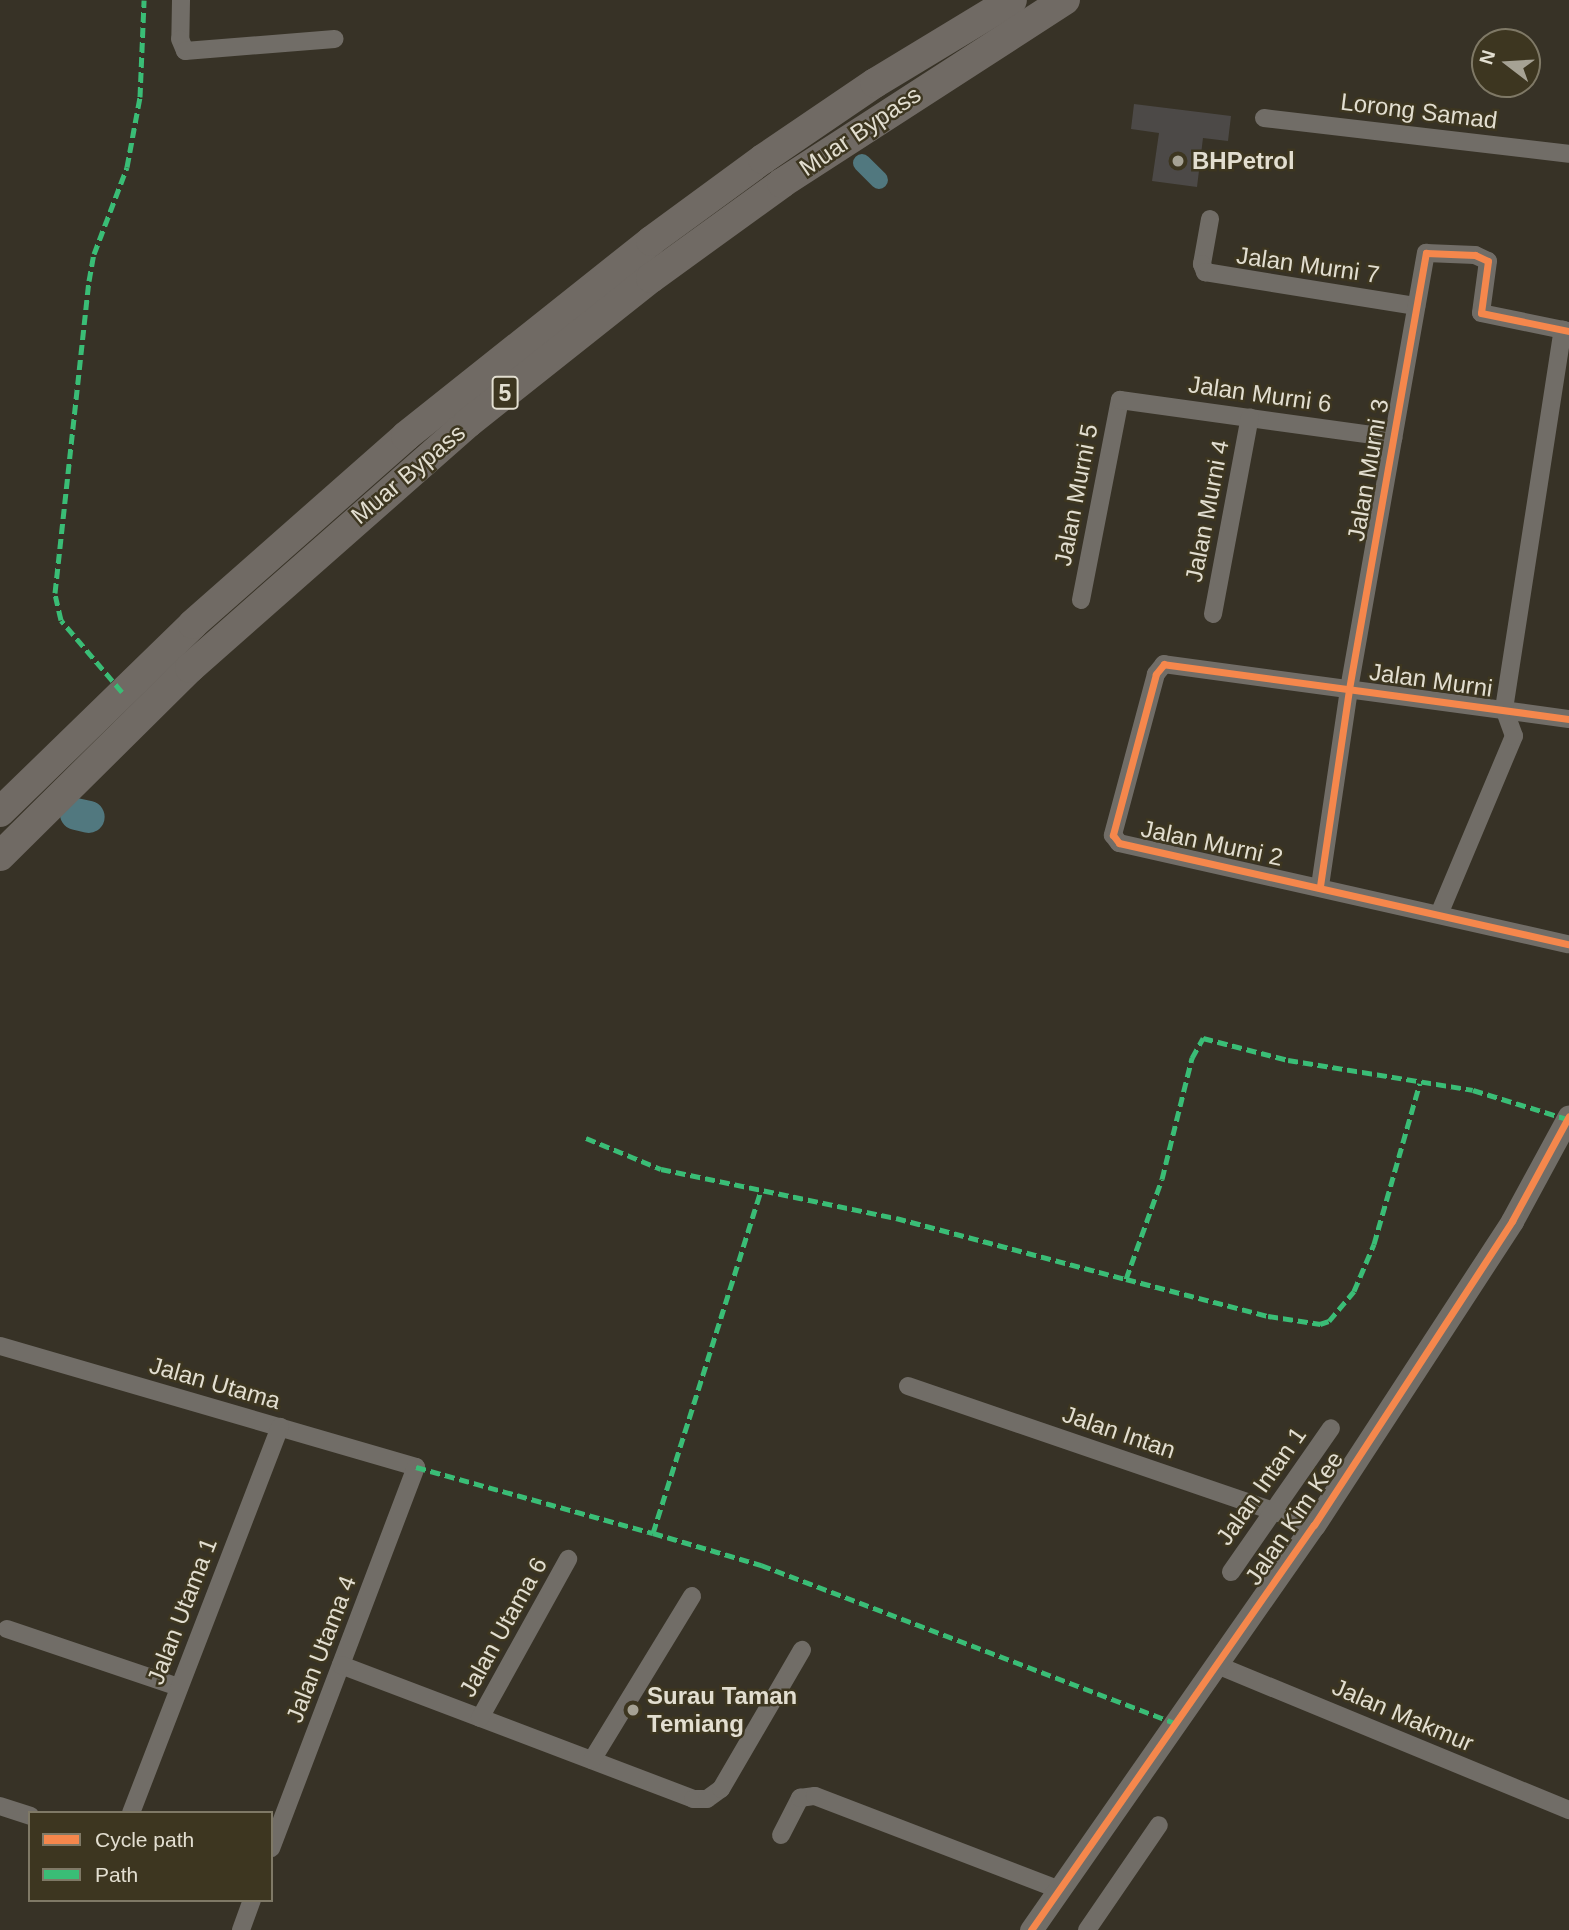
<!DOCTYPE html>
<style>
body{margin:0}
#map{position:relative;width:1569px;height:1930px;overflow:hidden;background:#373226;font-family:Arial,sans-serif}
div>[style]{position:absolute}
.canal>*{height:18px;margin:-9px;padding:0 9px;transform-origin:9px;border-radius:9px;background:#51787f}
.river>*{height:32px;margin:-16px;padding:0 16px;transform-origin:16px;border-radius:16px;background:#51787f}
.building>*{inset:0;background:#4c4947}
.minor>*{height:18px;margin:-9px;padding:0 9px;transform-origin:9px;border-radius:9px;background:#716d67}
.tertiary>*{height:23px;margin:-11.5px;padding:0 11.5px;transform-origin:11.5px;border-radius:11.5px;background:#716d67}
.trunk>*{height:30px;margin:-15px;padding:0 15px;transform-origin:15px;border-radius:15px;background:#706a64}
.quiet>*{height:5px;margin-top:-2.5px;transform-origin:0;background:repeating-linear-gradient(90deg,#3abd76 0 10px,transparent 0 15px)}
.cycleway>*{height:7px;margin:-3.5px;padding:0 3.5px;transform-origin:3.5px;border-radius:3.5px;background:#f5874c}
.dots>*{width:19px;height:19px;translate:-50% -50%;box-sizing:border-box;border:4px solid #3d3620;border-radius:50%}
span{translate:-50% -50%;white-space:nowrap;text-align:center;line-height:1.15;-webkit-text-stroke:5px #3d3620;paint-order:stroke}
.shield-label span{padding:2px 5px;background:#3d3620;border:2px solid;border-radius:5px;-webkit-text-stroke-width:0}
.shield-label{font-size:23px;color:#e2ded0;font-weight:700}
.street-label{font-size:24px;color:#e2ded0}
.poi-label{font-size:24px;color:#e2ded0;font-weight:700}
.left{translate:0 -50%;text-align:left}
.legend{position:absolute;left:28px;top:1811px;width:245px;height:91px;box-sizing:border-box;background:#3d3620;border:2px solid #7f7966;margin:0;padding:9px 12px;list-style:none;font-size:21px;color:#e2ded0}
.legend li{display:flex;align-items:center;gap:14px;height:35px}
.legend b{width:35px;border:2px solid #7f7966}
.north{position:absolute;left:1471px;top:28px;width:70px;height:70px;box-sizing:border-box;background:#3d3620;border:2px solid #7f7966;border-radius:50%;rotate:287deg;font-size:19px;font-weight:700;line-height:28px;text-align:center;color:#e2ded0}
.north::after{content:'';display:block;margin:auto;width:24px;height:32px;background:#a6a294;clip-path:polygon(50% 0,100% 100%,50% 72%,0 100%)}
</style>
<div id="map">
<div class="canal">
<i style="left:862px;top:163px;width:24px;rotate:45deg"></i>
</div>
<div class="river">
<i style="left:76px;top:814px;width:13px;rotate:13deg"></i>
</div>
<div class="building">
<i style="clip-path:polygon(1134px 104px,1231px 116px,1228px 141px,1203px 138px,1197px 187px,1152px 181px,1159px 133px,1131px 129px)"></i>
</div>
<div class="minor">
<i style="left:181px;top:0;width:39px;rotate:91deg"></i>
<i style="left:180px;top:39px;width:13px;rotate:67deg"></i>
<i style="left:185px;top:51px;width:150px;rotate:-4.6deg"></i>
<i style="left:1264px;top:118px;width:307px;rotate:6.7deg"></i>
<i style="left:1210px;top:219px;width:46px;rotate:100.1deg"></i>
<i style="left:1202px;top:264px;width:9px;rotate:69deg"></i>
<i style="left:1205px;top:272px;width:214px;rotate:9.2deg"></i>
<i style="left:1081px;top:600px;width:204px;rotate:-79deg"></i>
<i style="left:1120px;top:400px;width:276px;rotate:7.9deg"></i>
<i style="left:1213px;top:614px;width:200px;rotate:-79.4deg"></i>
<i style="left:1569px;top:719px;width:409px;rotate:-172.3deg"></i>
<i style="left:1164px;top:664px;width:13px;rotate:129deg"></i>
<i style="left:1156px;top:674px;width:167px;rotate:105deg"></i>
<i style="left:1113px;top:835px;width:10px;rotate:53deg"></i>
<i style="left:1119px;top:843px;width:461px;rotate:12.7deg"></i>
<i style="left:1320px;top:886px;width:199px;rotate:-81.6deg"></i>
<i style="left:1349px;top:689px;width:443px;rotate:-80deg"></i>
<i style="left:1426px;top:253px;width:49px;rotate:2.3deg"></i>
<i style="left:1475px;top:255px;width:14px;rotate:25deg"></i>
<i style="left:1488px;top:261px;width:52px;rotate:97.7deg"></i>
<i style="left:1481px;top:313px;width:90px;rotate:11.6deg"></i>
<i style="left:1440px;top:912px;width:191px;rotate:-67.2deg"></i>
<i style="left:1514px;top:736px;width:29px;rotate:-110deg"></i>
<i style="left:1504px;top:709px;width:384px;rotate:-81.2deg"></i>
<i style="left:0;top:1346px;width:433px;rotate:16.2deg"></i>
<i style="left:416px;top:1467px;width:408px;rotate:110.8deg"></i>
<i style="left:908px;top:1386px;width:429px;rotate:18.9deg"></i>
<i style="left:1231px;top:1572px;width:175px;rotate:-55.2deg"></i>
<i style="left:7px;top:1629px;width:181px;rotate:18.7deg"></i>
<i style="left:341px;top:1665px;width:377px;rotate:20.8deg"></i>
<i style="left:693px;top:1799px;width:14px"></i>
<i style="left:707px;top:1799px;width:17px;rotate:-36deg"></i>
<i style="left:721px;top:1789px;width:161px;rotate:-59.8deg"></i>
<i style="left:1217px;top:1665px;width:381px;rotate:22.4deg"></i>
<i style="left:480px;top:1718px;width:182px;rotate:-61deg"></i>
<i style="left:592px;top:1760px;width:192px;rotate:-58.6deg"></i>
<i style="left:0;top:1806px;width:32px;rotate:18deg"></i>
<i style="left:131px;top:1813px;width:414px;rotate:-68.9deg"></i>
<i style="left:781px;top:1835px;width:42px;rotate:-62.8deg"></i>
<i style="left:800px;top:1798px;width:15px;rotate:-8deg"></i>
<i style="left:815px;top:1796px;width:262px;rotate:21deg"></i>
<i style="left:241px;top:1930px;width:32px;rotate:-70deg"></i>
<i style="left:1087px;top:1930px;width:127px;rotate:-55.6deg"></i>
</div>
<div class="tertiary">
<i style="left:1031px;top:1930px;width:494px;rotate:-55.1deg"></i>
<i style="left:1314px;top:1525px;width:363px;rotate:-56.9deg"></i>
<i style="left:1512px;top:1221px;width:119px;rotate:-61.5deg"></i>
</div>
<div class="trunk">
<i style="left:0;top:812px;width:269px;rotate:-44.2deg"></i>
<i style="left:193px;top:624px;width:284px;rotate:-41.4deg"></i>
<i style="left:406px;top:436px;width:313px;rotate:-38.5deg"></i>
<i style="left:651px;top:241px;width:139px;rotate:-36.2deg"></i>
<i style="left:763px;top:159px;width:135px;rotate:-34.2deg"></i>
<i style="left:875px;top:83px;width:160px;rotate:-31.2deg"></i>
<i style="left:0;top:856px;width:267px;rotate:-44.7deg"></i>
<i style="left:190px;top:668px;width:371px;rotate:-41.4deg"></i>
<i style="left:468px;top:423px;width:233px;rotate:-38.4deg"></i>
<i style="left:651px;top:278px;width:162px;rotate:-35.9deg"></i>
<i style="left:782px;top:183px;width:337px;rotate:-32.9deg"></i>
</div>
<div class="quiet">
<i style="left:122px;top:692px;width:94px;rotate:-130.3deg"></i>
<i style="left:61px;top:620px;width:28px;rotate:-103deg"></i>
<i style="left:55px;top:593px;width:314px;rotate:-83.8deg"></i>
<i style="left:89px;top:281px;width:27px;rotate:-80deg"></i>
<i style="left:94px;top:254px;width:93px;rotate:-69.2deg"></i>
<i style="left:127px;top:167px;width:71px;rotate:-79.5deg"></i>
<i style="left:140px;top:97px;width:97px;rotate:-87.6deg"></i>
<i style="left:586px;top:1138px;width:81px;rotate:22.5deg"></i>
<i style="left:661px;top:1169px;width:240px;rotate:11.8deg"></i>
<i style="left:896px;top:1218px;width:238px;rotate:14.9deg"></i>
<i style="left:1126px;top:1279px;width:106px;rotate:-70.2deg"></i>
<i style="left:1162px;top:1179px;width:125px;rotate:-76.1deg"></i>
<i style="left:1192px;top:1058px;width:23px;rotate:-61deg"></i>
<i style="left:1203px;top:1038px;width:88px;rotate:14.5deg"></i>
<i style="left:1288px;top:1060px;width:187px;rotate:9.2deg"></i>
<i style="left:1473px;top:1090px;width:98px;rotate:17.1deg"></i>
<i style="left:1126px;top:1279px;width:147px;rotate:14.6deg"></i>
<i style="left:1268px;top:1316px;width:53px;rotate:8.7deg"></i>
<i style="left:1320px;top:1324px;width:9px;rotate:-18deg"></i>
<i style="left:1329px;top:1321px;width:39px;rotate:-50deg"></i>
<i style="left:1354px;top:1291px;width:51px;rotate:-66.9deg"></i>
<i style="left:1374px;top:1244px;width:167px;rotate:-74.1deg"></i>
<i style="left:416px;top:1467px;width:246px;rotate:15.6deg"></i>
<i style="left:653px;top:1533px;width:359px;rotate:-72.5deg"></i>
<i style="left:653px;top:1533px;width:113px;rotate:16.5deg"></i>
<i style="left:761px;top:1565px;width:445px;rotate:20.9deg"></i>
</div>
<div class="cycleway">
<i style="left:1569px;top:719px;width:409px;rotate:-172.3deg"></i>
<i style="left:1164px;top:664px;width:13px;rotate:129deg"></i>
<i style="left:1156px;top:674px;width:167px;rotate:105deg"></i>
<i style="left:1113px;top:835px;width:10px;rotate:53deg"></i>
<i style="left:1119px;top:843px;width:461px;rotate:12.7deg"></i>
<i style="left:1320px;top:886px;width:199px;rotate:-81.6deg"></i>
<i style="left:1349px;top:689px;width:443px;rotate:-80deg"></i>
<i style="left:1426px;top:253px;width:49px;rotate:2.3deg"></i>
<i style="left:1475px;top:255px;width:14px;rotate:25deg"></i>
<i style="left:1488px;top:261px;width:52px;rotate:97.7deg"></i>
<i style="left:1481px;top:313px;width:90px;rotate:11.6deg"></i>
<i style="left:1031px;top:1930px;width:494px;rotate:-55.1deg"></i>
<i style="left:1314px;top:1525px;width:363px;rotate:-56.9deg"></i>
<i style="left:1512px;top:1221px;width:119px;rotate:-61.5deg"></i>
</div>
<div class="dots">
<i style="left:1178px;top:161px;background:#a6a294"></i>
<i style="left:633px;top:1710px;background:#a6a294"></i>
</div>
<div class="shield-label">
<span style="left:505px;top:393px">5</span>
</div>
<div class="street-label">
<span style="left:1419px;top:111px;rotate:7deg">Lorong Samad</span>
<span style="left:860px;top:131px;rotate:-34deg">Muar Bypass</span>
<span style="left:1308px;top:265px;rotate:8deg">Jalan Murni 7</span>
<span style="left:1260px;top:394px;rotate:8deg">Jalan Murni 6</span>
<span style="left:1368px;top:470px;rotate:-80deg">Jalan Murni 3</span>
<span style="left:408px;top:474px;rotate:-40deg">Muar Bypass</span>
<span style="left:1076px;top:495px;rotate:-79deg">Jalan Murni 5</span>
<span style="left:1207px;top:511px;rotate:-79deg">Jalan Murni 4</span>
<span style="left:1431px;top:680px;rotate:8deg">Jalan Murni</span>
<span style="left:1212px;top:843px;rotate:12deg">Jalan Murni 2</span>
<span style="left:215px;top:1383px;rotate:16deg">Jalan Utama</span>
<span style="left:1119px;top:1432px;rotate:19deg">Jalan Intan</span>
<span style="left:1261px;top:1486px;rotate:-55deg">Jalan Intan 1</span>
<span style="left:1294px;top:1518px;rotate:-56deg">Jalan Kim Kee</span>
<span style="left:182px;top:1611px;rotate:-69deg">Jalan Utama 1</span>
<span style="left:503px;top:1627px;rotate:-61deg">Jalan Utama 6</span>
<span style="left:321px;top:1649px;rotate:-69deg">Jalan Utama 4</span>
<span style="left:1403px;top:1715px;rotate:23deg">Jalan Makmur</span>
</div>
<div class="poi-label">
<span class="left" style="left:1192px;top:161px">BHPetrol</span>
<span class="left" style="left:647px;top:1710px">Surau Taman<br>Temiang</span>
</div>
<ul class="legend">
<li><b style="height:9px;background:#f5874c"></b>Cycle path</li>
<li><b style="height:9px;background:#3abd76"></b>Path</li>
</ul>
<div class="north">N</div>
</div>
